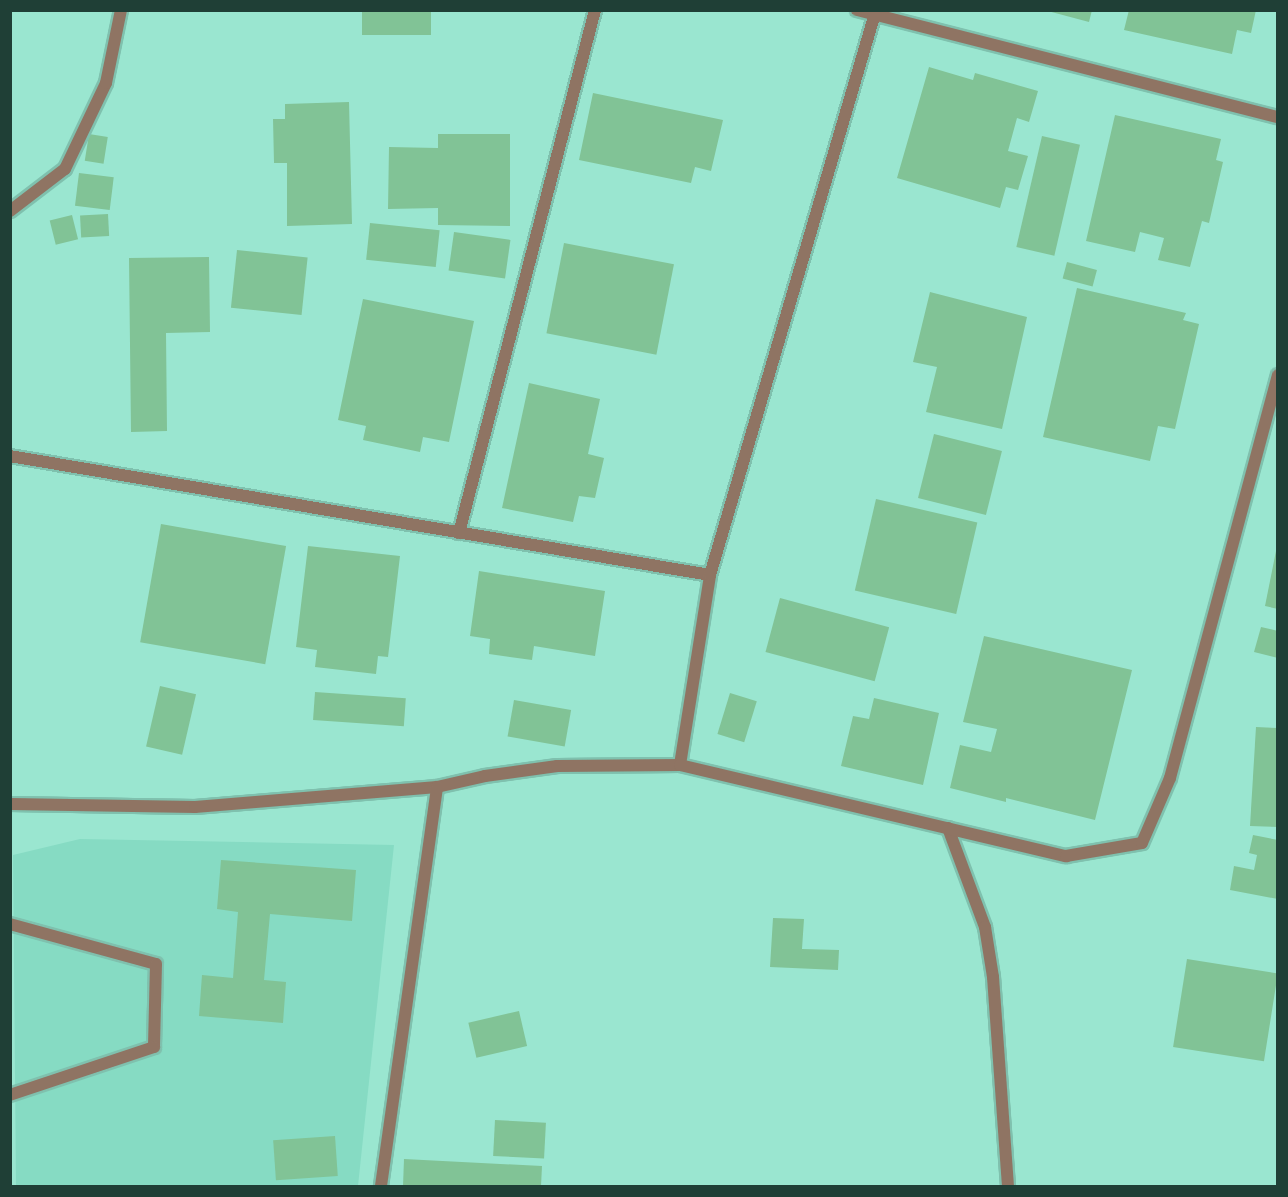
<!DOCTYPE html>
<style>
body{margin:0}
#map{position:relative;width:1288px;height:1197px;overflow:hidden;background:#9ae6d0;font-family:"Space Grotesk",sans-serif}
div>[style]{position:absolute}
.built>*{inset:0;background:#86dbc3}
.building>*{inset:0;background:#81c396;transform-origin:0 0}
.roads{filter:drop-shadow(2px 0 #7fc1ae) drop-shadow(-2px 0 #7fc1ae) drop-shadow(0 2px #7fc1ae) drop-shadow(0 -2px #7fc1ae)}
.service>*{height:12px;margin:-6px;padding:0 6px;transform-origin:6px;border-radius:6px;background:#8f7463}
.minor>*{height:12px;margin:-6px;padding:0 6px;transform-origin:6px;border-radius:6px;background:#8f7463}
span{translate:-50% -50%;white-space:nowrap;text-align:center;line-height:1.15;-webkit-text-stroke:4.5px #dafff3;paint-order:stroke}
.frame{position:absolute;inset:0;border:12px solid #1f3f36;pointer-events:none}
</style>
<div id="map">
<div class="built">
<i style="clip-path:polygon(80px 839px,394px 845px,358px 1186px,16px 1186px,13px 855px)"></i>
</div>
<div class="building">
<i style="left:362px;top:10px;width:69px;height:25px"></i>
<i style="clip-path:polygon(1044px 10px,1092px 10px,1089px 22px)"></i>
<i style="clip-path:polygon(1129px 10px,1256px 10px,1251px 33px,1237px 30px,1232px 54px,1124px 30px)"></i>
<i style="clip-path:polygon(929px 67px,973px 80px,975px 73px,1038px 91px,1029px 122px,1017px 118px,1008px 151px,1028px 156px,1018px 190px,1006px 187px,1000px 208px,897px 178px)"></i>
<i style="clip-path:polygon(593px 93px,723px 120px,711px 171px,695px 167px,691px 183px,579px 160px)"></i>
<i style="clip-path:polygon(349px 102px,352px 224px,287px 226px,287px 163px,274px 163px,273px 119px,285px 119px,285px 104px)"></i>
<i style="clip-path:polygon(1115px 115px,1221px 139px,1216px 160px,1223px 162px,1209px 223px,1202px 221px,1190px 267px,1158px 260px,1164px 238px,1140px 232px,1135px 252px,1086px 241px)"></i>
<i style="left:89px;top:134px;width:19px;height:27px;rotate:9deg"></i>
<i style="clip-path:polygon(438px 134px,510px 134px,510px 226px,438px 225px,438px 208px,388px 209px,389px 147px,438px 148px)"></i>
<i style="left:1042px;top:136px;width:39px;height:114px;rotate:13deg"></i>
<i style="left:79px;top:173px;width:35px;height:33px;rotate:7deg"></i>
<i style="left:108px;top:214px;width:22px;height:28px;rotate:87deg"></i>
<i style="left:72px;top:215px;width:25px;height:23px;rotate:76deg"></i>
<i style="left:370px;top:223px;width:70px;height:37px;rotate:6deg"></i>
<i style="left:454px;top:232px;width:57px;height:39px;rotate:8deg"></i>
<i style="left:564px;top:243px;width:112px;height:92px;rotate:11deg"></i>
<i style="left:237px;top:250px;width:71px;height:58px;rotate:6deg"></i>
<i style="clip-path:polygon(209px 257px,210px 332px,166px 333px,167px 431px,131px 432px,129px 258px)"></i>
<i style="left:1067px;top:262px;width:31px;height:17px;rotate:15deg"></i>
<i style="clip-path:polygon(1077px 288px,1186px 313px,1183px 320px,1199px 324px,1175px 429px,1158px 426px,1150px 461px,1043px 437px)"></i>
<i style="clip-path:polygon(930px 292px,1027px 317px,1002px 429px,926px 412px,937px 367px,913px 362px)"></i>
<i style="clip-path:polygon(363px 299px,474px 321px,449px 442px,423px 437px,420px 452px,363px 440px,366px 426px,338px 420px)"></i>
<i style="clip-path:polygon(529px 383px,600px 399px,588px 454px,604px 458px,595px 498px,579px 496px,573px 522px,502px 508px)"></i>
<i style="left:934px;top:434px;width:70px;height:66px;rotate:14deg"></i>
<i style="left:876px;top:499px;width:104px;height:94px;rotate:13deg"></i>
<i style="left:161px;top:524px;width:127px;height:120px;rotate:10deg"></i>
<i style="clip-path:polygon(308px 546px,400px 556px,388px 657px,378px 656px,376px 674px,315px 667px,317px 650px,296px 647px)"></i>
<i style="clip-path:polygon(1276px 551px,1278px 551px,1278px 609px,1265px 606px)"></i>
<i style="clip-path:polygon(479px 571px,605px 591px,595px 656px,534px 646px,532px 660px,489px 654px,490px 639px,470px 636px)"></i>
<i style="left:780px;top:598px;width:113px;height:56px;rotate:15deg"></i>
<i style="clip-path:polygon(1261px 627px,1278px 631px,1278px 658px,1254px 652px)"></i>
<i style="clip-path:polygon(984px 636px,1132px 670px,1095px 820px,1006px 798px,1006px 802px,950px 788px,960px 745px,991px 752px,997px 729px,963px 722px)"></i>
<i style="left:160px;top:686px;width:37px;height:62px;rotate:13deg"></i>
<i style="left:315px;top:692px;width:91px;height:28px;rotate:4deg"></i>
<i style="left:730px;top:693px;width:28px;height:43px;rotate:17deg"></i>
<i style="clip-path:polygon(874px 698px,939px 713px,923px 785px,841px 766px,853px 716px,869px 719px)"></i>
<i style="left:514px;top:700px;width:58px;height:37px;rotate:10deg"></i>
<i style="clip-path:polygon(1256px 727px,1278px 728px,1278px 827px,1250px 826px)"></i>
<i style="clip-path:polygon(1253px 835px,1278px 840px,1278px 899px,1230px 890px,1234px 866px,1254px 870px,1257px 855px,1249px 853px)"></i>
<i style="clip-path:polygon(221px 860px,356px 870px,352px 921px,270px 914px,264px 980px,286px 982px,283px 1023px,199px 1016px,202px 975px,233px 978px,238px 912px,217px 909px)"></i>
<i style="clip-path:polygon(773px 918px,804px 919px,802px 949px,839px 950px,838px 970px,770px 967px)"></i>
<i style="left:1187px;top:959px;width:92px;height:89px;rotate:9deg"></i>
<i style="left:519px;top:1011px;width:36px;height:52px;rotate:77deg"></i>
<i style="left:495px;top:1120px;width:51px;height:36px;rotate:3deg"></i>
<i style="left:335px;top:1136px;width:40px;height:62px;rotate:86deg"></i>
<i style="clip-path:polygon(404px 1159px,542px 1166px,541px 1186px,403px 1186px)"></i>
</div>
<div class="roads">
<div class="service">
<i style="left:948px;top:828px;width:106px;rotate:69.5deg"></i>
<i style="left:985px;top:927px;width:51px;rotate:80.9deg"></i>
<i style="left:993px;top:977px;width:210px;rotate:85.9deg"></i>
<i style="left:10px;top:924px;width:151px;rotate:15.3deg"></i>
<i style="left:156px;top:964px;width:83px;rotate:91.4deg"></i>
<i style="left:154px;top:1047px;width:152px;rotate:161.6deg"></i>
</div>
<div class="minor">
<i style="left:857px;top:10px;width:434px;rotate:14.3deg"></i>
<i style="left:10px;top:211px;width:69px;rotate:-37.4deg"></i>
<i style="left:65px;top:169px;width:95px;rotate:-64.5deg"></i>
<i style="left:106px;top:83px;width:75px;rotate:-78.4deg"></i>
<i style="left:10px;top:456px;width:710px;rotate:9.65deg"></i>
<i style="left:459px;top:533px;width:540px;rotate:-75.42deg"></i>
<i style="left:680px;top:765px;width:192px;rotate:-81deg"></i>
<i style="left:710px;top:575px;width:589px;rotate:-73.63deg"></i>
<i style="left:10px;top:804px;width:185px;rotate:0.9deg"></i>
<i style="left:195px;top:807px;width:243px;rotate:-4.7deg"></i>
<i style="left:437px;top:787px;width:49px;rotate:-12.9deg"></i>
<i style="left:485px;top:776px;width:73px;rotate:-7.9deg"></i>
<i style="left:557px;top:766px;width:123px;rotate:-0.5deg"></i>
<i style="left:680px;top:765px;width:397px;rotate:13.3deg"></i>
<i style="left:1066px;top:856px;width:77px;rotate:-9.7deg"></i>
<i style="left:1142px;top:843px;width:71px;rotate:-66.7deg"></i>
<i style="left:1170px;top:778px;width:417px;rotate:-75deg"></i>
<i style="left:381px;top:1186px;width:403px;rotate:-82deg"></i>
</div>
</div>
<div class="frame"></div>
</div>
